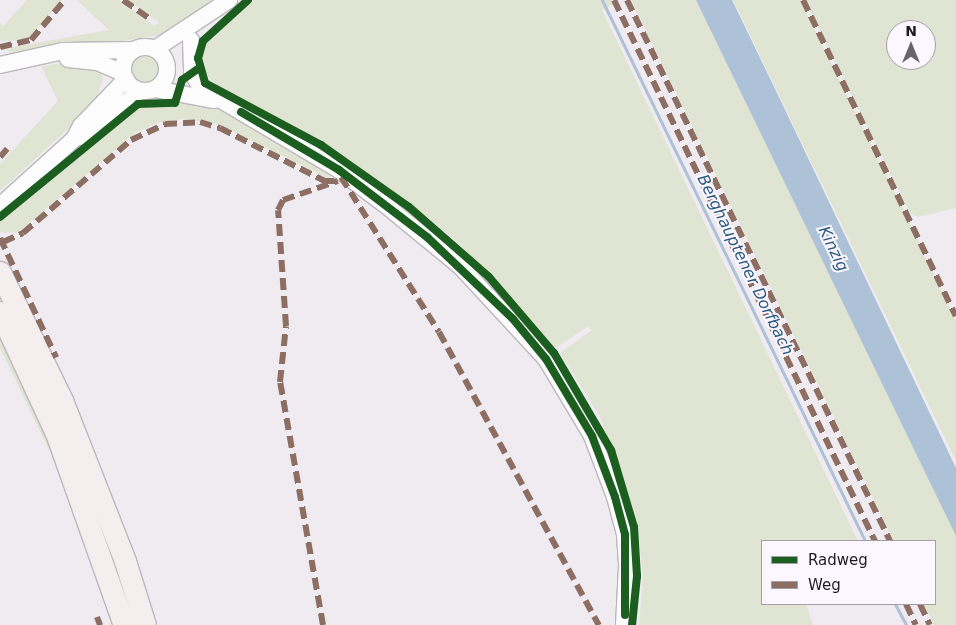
<!DOCTYPE html>
<style>
body{margin:0}
#map{position:relative;width:956px;height:625px;overflow:hidden;background:#f0ebf1;font-family:"DejaVu Sans",sans-serif}
div>[style]{position:absolute}
.green>*{inset:0;background:#e0e4d3}
.round{border-radius:50%}
.water>*{inset:0;background:#adc1d7}
.stream>*{height:3px;margin:-1.5px;padding:0 1.5px;transform-origin:1.5px;border-radius:1.5px;background:#adc1d7}
.roads{filter:drop-shadow(1px 0 #bbb7bc) drop-shadow(-1px 0 #bbb7bc) drop-shadow(0 1px #bbb7bc) drop-shadow(0 -1px #bbb7bc)}
.tertiary>*{height:16px;margin:-8px;padding:0 8px;transform-origin:8px;border-radius:8px;background:#fdfcfd}
.tertiary>.ring{margin:-8px;padding:0;box-sizing:content-box;background:none;border:16px solid #fdfcfd;border-radius:50%}
.trunk>*{height:21px;margin:-10.5px;padding:0 10.5px;transform-origin:10.5px;border-radius:10.5px;background:#f4eeee}
.quiet>*{height:6px;margin-top:-3px;transform-origin:0;background:repeating-linear-gradient(90deg,#8d6e63 0 12px,transparent 0 18px)}
.cycleway>*{height:8px;margin:-4px;padding:0 4px;transform-origin:4px;border-radius:4px;background:#1b5e20}
span{translate:-50% -50%;white-space:nowrap;text-align:center;line-height:1.15;-webkit-text-stroke:4px #fcf7fe;paint-order:stroke}
.water-label{font-size:16px;color:#2a5982;font-style:italic}
.legend{position:absolute;left:761px;top:540px;width:175px;height:65px;box-sizing:border-box;background:#fcf7fe;border:1px solid #a39fa5;margin:0;padding:6px 9px;list-style:none;font-size:15px;color:#1e1b20}
.legend li{display:flex;align-items:center;gap:10px;height:25px}
.legend b{width:25px;border:1px solid #a39fa5}
.north{position:absolute;left:886px;top:20px;width:50px;height:50px;box-sizing:border-box;background:#fcf7fe;border:1px solid #a39fa5;border-radius:50%;rotate:0deg;font-size:14px;font-weight:700;line-height:20px;text-align:center;color:#1e1b20}
.north::after{content:'';display:block;margin:auto;width:18px;height:22px;background:#686469;clip-path:polygon(50% 0,100% 100%,50% 72%,0 100%)}
</style>
<div id="map">
<div class="green">
<i style="clip-path:polygon(27px 0,62px 0,28px 40px,0 41px,0 24px,3px 26px)"></i>
<i style="clip-path:polygon(77px 0,119px 0,154px 26px,159px 22px,127px 0,215px 0,163px 35px,11px 57px,8px 50px,13px 47px,109px 30px)"></i>
<i style="clip-path:polygon(252px 0,612px 0,614px 4px,602px 10px,858px 541px,762px 541px,762px 604px,806px 604px,813px 625px,639px 625px,643px 578px,638px 529px,600px 417px,560px 353px,592px 330px,587px 327px,555px 348px,455px 240px,407px 201px,323px 143px,222px 89px,209px 78px,201px 63px,205px 42px)"></i>
<i style="clip-path:polygon(631px 0,696px 0,956px 535px,956px 625px,934px 625px,924px 604px,935px 604px,935px 541px,894px 541px)"></i>
<i style="clip-path:polygon(733px 0,800px 0,906px 215px,956px 321px,956px 461px)"></i>
<i style="clip-path:polygon(evenodd,804px 0,956px 0,956px 208px,918px 217px,910px 213px,804px 0,896px 30px,926px 30px,926px 60px,896px 60px,896px 30px)"></i>
<i class="round" style="left:130px;top:52px;width:32px;height:32px"></i>
<i style="clip-path:polygon(72px 62px,100px 70px,103px 78px,95px 104px,0 191px,0 164px,58px 101px,41px 66px)"></i>
<i style="clip-path:polygon(179px 96px,230px 112px,332px 172px,332px 176px,328px 178px,218px 124px,182px 119px,157px 123px,135px 133px,24px 228px,15px 233px,0 232px,0 222px,138px 107px,177px 104px)"></i>
<i style="clip-path:polygon(0 327px,37px 403px,81px 534px,50px 452px,0 348px)"></i>
</div>
<div class="water">
<i style="clip-path:polygon(696px 0,732px 0,777px 93px,956px 468px,956px 536px)"></i>
</div>
<div class="stream">
<i style="left:602px;top:0;width:602px;rotate:64.07deg"></i>
<i style="left:895px;top:604px;width:24px;rotate:62deg"></i>
</div>
<div class="roads">
<div class="tertiary">
<i style="left:191px;top:40px;width:32px;rotate:88deg"></i>
<i style="left:192px;top:72px;width:18px;rotate:61deg"></i>
<i style="left:201px;top:88px;width:161px;rotate:30.7deg"></i>
<i style="left:339px;top:170px;width:55px;rotate:36.9deg"></i>
<i style="left:383px;top:203px;width:99px;rotate:39.3deg"></i>
<i style="left:460px;top:266px;width:127px;rotate:47.2deg"></i>
<i style="left:546px;top:359px;width:90px;rotate:59.1deg"></i>
<i style="left:592px;top:436px;width:65px;rotate:69.3deg"></i>
<i style="left:615px;top:497px;width:39px;rotate:75deg"></i>
<i style="left:625px;top:535px;width:31px;rotate:86deg"></i>
<i style="left:627px;top:566px;width:59px;rotate:92.9deg"></i>
<i class="ring" style="left:123px;top:47px;width:28px;height:28px"></i>
<i style="left:155px;top:49px;width:89px;rotate:-33.5deg"></i>
<i style="left:68px;top:59px;width:29px;rotate:6deg"></i>
<i style="left:97px;top:62px;width:28px;rotate:23deg"></i>
<i style="left:0;top:65px;width:65px;rotate:-12.5deg"></i>
<i style="left:63px;top:51px;width:71px;rotate:-0.8deg"></i>
<i style="left:155px;top:89px;width:60px;rotate:10.6deg"></i>
<i style="left:81px;top:137px;width:75px;rotate:-37.9deg"></i>
<i style="left:0;top:206px;width:100px;rotate:-42.2deg"></i>
<i style="left:74px;top:139px;width:15px;rotate:-62deg"></i>
<i style="left:81px;top:126px;width:65px;rotate:-46.2deg"></i>
</div>
<div class="trunk">
<i style="left:0;top:272px;width:142px;rotate:64.2deg"></i>
<i style="left:62px;top:400px;width:173px;rotate:68.6deg"></i>
<i style="left:125px;top:561px;width:67px;rotate:72.6deg"></i>
<i style="left:0;top:312px;width:133px;rotate:65.2deg"></i>
<i style="left:56px;top:433px;width:204px;rotate:70.5deg"></i>
</div>
</div>
<div class="quiet">
<i style="left:123px;top:0;width:32px;rotate:35deg"></i>
<i style="left:614px;top:0;width:601px;rotate:64.25deg"></i>
<i style="left:627px;top:0;width:602px;rotate:64.07deg"></i>
<i style="left:803px;top:0;width:351px;rotate:64.2deg"></i>
<i style="left:0;top:47px;width:32px;rotate:-13deg"></i>
<i style="left:31px;top:40px;width:50px;rotate:-49.9deg"></i>
<i style="left:0;top:157px;width:11px;rotate:-49deg"></i>
<i style="left:341px;top:177px;width:183px;rotate:57.7deg"></i>
<i style="left:439px;top:332px;width:334px;rotate:61.4deg"></i>
<i style="left:0;top:238px;width:132px;rotate:64.8deg"></i>
<i style="left:3px;top:242px;width:22px;rotate:-24deg"></i>
<i style="left:23px;top:233px;width:143px;rotate:-40.7deg"></i>
<i style="left:131px;top:140px;width:38px;rotate:-25deg"></i>
<i style="left:165px;top:124px;width:35px;rotate:-3deg"></i>
<i style="left:200px;top:122px;width:21px;rotate:17deg"></i>
<i style="left:220px;top:128px;width:118px;rotate:26.8deg"></i>
<i style="left:325px;top:181px;width:9px"></i>
<i style="left:906px;top:604px;width:23px;rotate:65deg"></i>
<i style="left:920px;top:604px;width:23px;rotate:65deg"></i>
<i style="left:97px;top:617px;width:9px;rotate:69deg"></i>
<i style="left:323px;top:625px;width:247px;rotate:-100deg"></i>
<i style="left:280px;top:382px;width:56px;rotate:-83.9deg"></i>
<i style="left:286px;top:326px;width:116px;rotate:-93.9deg"></i>
<i style="left:278px;top:210px;width:11px;rotate:-63deg"></i>
<i style="left:283px;top:200px;width:58px;rotate:-19.1deg"></i>
</div>
<div class="cycleway">
<i style="left:248px;top:0;width:61px;rotate:137.7deg"></i>
<i style="left:203px;top:41px;width:18px;rotate:106deg"></i>
<i style="left:198px;top:58px;width:26px;rotate:74deg"></i>
<i style="left:205px;top:83px;width:132px;rotate:28.1deg"></i>
<i style="left:321px;top:145px;width:108px;rotate:35.2deg"></i>
<i style="left:409px;top:207px;width:106px;rotate:41.2deg"></i>
<i style="left:489px;top:277px;width:100px;rotate:49.5deg"></i>
<i style="left:554px;top:353px;width:113px;rotate:59.6deg"></i>
<i style="left:611px;top:450px;width:80px;rotate:73.4deg"></i>
<i style="left:634px;top:527px;width:49px;rotate:86.5deg"></i>
<i style="left:637px;top:576px;width:49px;rotate:95.8deg"></i>
<i style="left:241px;top:112px;width:114px;rotate:30.6deg"></i>
<i style="left:339px;top:170px;width:111px;rotate:37.3deg"></i>
<i style="left:427px;top:237px;width:119px;rotate:43.6deg"></i>
<i style="left:513px;top:319px;width:52px;rotate:50.5deg"></i>
<i style="left:546px;top:359px;width:90px;rotate:59.1deg"></i>
<i style="left:592px;top:436px;width:65px;rotate:69.3deg"></i>
<i style="left:615px;top:497px;width:39px;rotate:75deg"></i>
<i style="left:625px;top:535px;width:80px;rotate:90deg"></i>
<i style="left:0;top:217px;width:178px;rotate:-39.3deg"></i>
<i style="left:138px;top:104px;width:37px;rotate:-2deg"></i>
<i style="left:175px;top:103px;width:24px;rotate:-73deg"></i>
<i style="left:182px;top:80px;width:21px;rotate:-35deg"></i>
</div>
<div class="water-label">
<span style="left:833px;top:249px;rotate:64deg">Kinzig</span>
<span style="left:745px;top:265px;rotate:64deg">Berghauptener Dorfbach</span>
</div>
<ul class="legend">
<li><b style="height:6px;background:#1b5e20"></b>Radweg</li>
<li><b style="height:6px;background:#8d6e63"></b>Weg</li>
</ul>
<div class="north">N</div>
</div>
